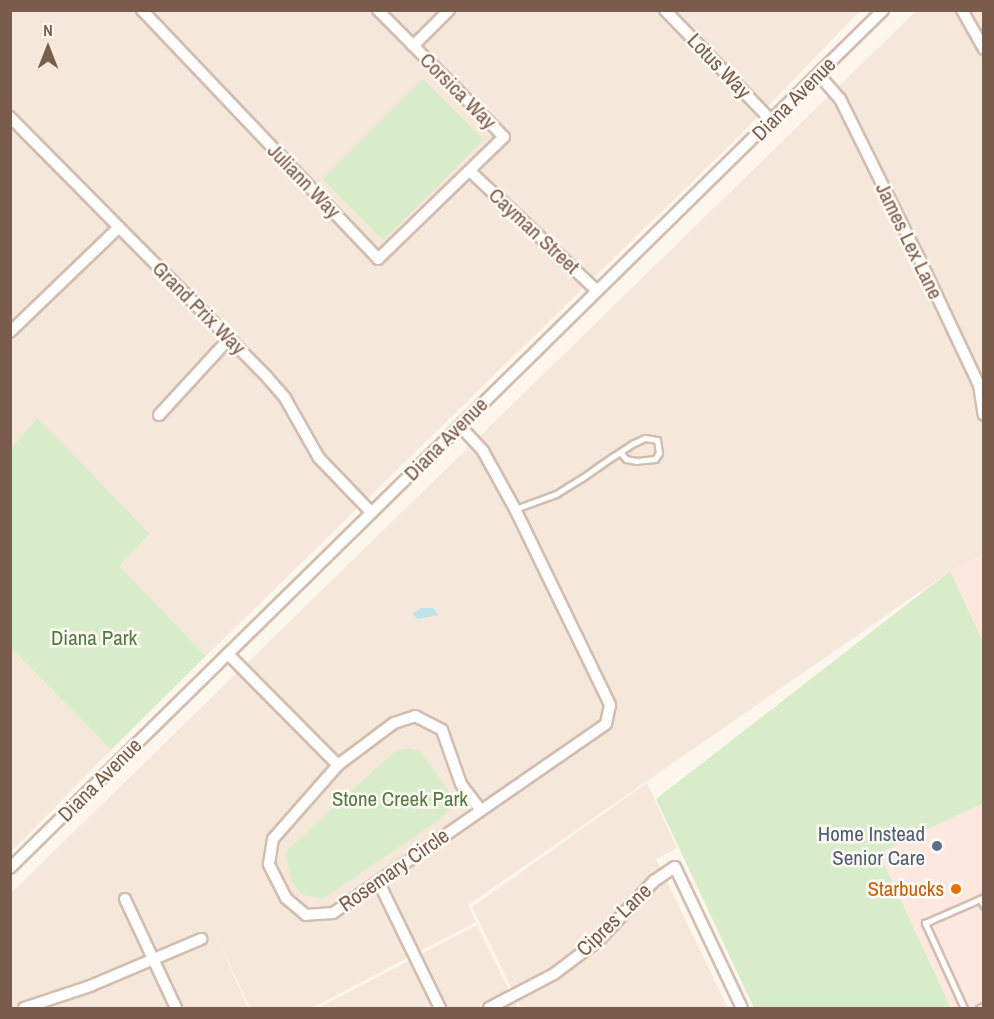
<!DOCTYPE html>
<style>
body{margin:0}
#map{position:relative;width:994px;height:1019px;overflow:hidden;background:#fdf6ec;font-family:"Archivo Narrow",sans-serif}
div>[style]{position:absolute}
.residential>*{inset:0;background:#f5e8da}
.commercial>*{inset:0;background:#fde8e0}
.green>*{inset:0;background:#d8ecc9;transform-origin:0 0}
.water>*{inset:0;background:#bfe3e8}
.roads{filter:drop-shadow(2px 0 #d1beb0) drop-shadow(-2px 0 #d1beb0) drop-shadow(0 2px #d1beb0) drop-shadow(0 -2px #d1beb0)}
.service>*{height:5px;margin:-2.5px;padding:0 2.5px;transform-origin:2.5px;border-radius:2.5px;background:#fff}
.minor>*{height:10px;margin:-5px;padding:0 5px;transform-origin:5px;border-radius:5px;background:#fff}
.dots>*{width:16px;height:16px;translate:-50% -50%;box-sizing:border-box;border:3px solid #fffaf3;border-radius:50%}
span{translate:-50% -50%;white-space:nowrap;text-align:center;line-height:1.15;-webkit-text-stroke:5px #fffaf3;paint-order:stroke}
.street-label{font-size:21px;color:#7a5c4d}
.park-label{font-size:21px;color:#537a41}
.service-label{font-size:21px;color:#4e5e75}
.right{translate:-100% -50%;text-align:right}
.food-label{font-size:21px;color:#c56008}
.frame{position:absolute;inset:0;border:12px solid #7a5c4d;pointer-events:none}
.north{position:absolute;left:18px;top:18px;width:60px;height:60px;-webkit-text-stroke:4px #fffaf3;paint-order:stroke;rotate:0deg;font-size:16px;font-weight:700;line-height:24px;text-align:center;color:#7a5c4d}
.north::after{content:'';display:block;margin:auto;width:21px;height:27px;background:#7a5c4d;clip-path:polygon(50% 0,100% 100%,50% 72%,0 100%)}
</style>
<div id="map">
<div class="residential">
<i style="clip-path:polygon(11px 11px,860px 11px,736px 139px,206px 656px,118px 566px,150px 535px,37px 419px,11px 449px)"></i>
<i style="clip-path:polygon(916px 11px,983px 11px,983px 555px,950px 571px,468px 905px,476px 922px,312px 1008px,250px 1008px,215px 932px,248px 1008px,11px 1008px,11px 893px)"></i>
<i style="clip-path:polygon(11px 648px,111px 750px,11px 852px)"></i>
<i style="clip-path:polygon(647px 783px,677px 848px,656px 859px,728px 1008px,521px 1008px,472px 907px)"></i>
<i style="clip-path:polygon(477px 925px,518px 1008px,318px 1008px)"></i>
</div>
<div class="commercial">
<i style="clip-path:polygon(983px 555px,983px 642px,950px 571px)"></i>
<i style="clip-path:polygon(983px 803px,983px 1008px,951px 1008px,879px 853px)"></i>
</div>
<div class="green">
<i style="left:423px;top:79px;width:86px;height:142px;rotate:45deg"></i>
<i style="clip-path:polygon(37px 418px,150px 534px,119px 566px,206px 656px,111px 750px,11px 648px,11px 449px)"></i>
<i style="clip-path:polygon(950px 571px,983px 642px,983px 803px,879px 853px,951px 1008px,754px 1008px,656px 799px)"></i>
<i style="clip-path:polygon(408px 748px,420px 751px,450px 793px,450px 808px,440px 819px,323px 899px,301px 894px,292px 881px,285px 852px,394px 752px)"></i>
</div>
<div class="water">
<i style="clip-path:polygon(421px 608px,433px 608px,439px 615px,418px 619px,412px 614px)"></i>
</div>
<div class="roads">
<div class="service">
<i style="left:515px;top:509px;width:44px;rotate:-20.1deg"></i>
<i style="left:556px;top:494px;width:31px;rotate:-32deg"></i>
<i style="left:582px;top:478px;width:39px;rotate:-35deg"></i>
<i style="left:614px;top:456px;width:22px;rotate:-34deg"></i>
<i style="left:632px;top:444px;width:14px;rotate:-25deg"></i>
<i style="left:645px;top:438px;width:12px;rotate:9deg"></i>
<i style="left:657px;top:440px;width:13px;rotate:81deg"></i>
<i style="left:659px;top:453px;width:7px;rotate:124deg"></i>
<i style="left:655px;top:459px;width:18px;rotate:174deg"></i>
<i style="left:637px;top:461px;width:11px;rotate:-170deg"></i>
<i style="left:626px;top:459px;width:9px;rotate:-131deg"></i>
<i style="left:984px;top:897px;width:4px;rotate:153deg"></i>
<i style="left:980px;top:899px;width:8px;rotate:60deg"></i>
<i style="left:964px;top:1008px;width:94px;rotate:-114.6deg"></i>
<i style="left:925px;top:923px;width:60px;rotate:-23.6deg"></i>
<i style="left:979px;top:1008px;width:5px;rotate:-22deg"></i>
</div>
<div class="minor">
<i style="left:142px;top:10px;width:343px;rotate:46.5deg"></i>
<i style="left:378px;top:259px;width:175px;rotate:-44.1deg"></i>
<i style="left:504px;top:137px;width:179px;rotate:-134.8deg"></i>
<i style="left:665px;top:10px;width:154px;rotate:46.1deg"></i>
<i style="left:962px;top:10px;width:45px;rotate:60.6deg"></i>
<i style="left:413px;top:46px;width:51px;rotate:-45deg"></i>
<i style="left:819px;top:75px;width:32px;rotate:49deg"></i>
<i style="left:840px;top:99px;width:178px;rotate:63.6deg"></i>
<i style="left:919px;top:258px;width:140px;rotate:64.7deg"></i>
<i style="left:979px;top:385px;width:30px;rotate:81deg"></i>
<i style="left:10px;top:117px;width:366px;rotate:45.3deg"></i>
<i style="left:267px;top:377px;width:28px;rotate:49deg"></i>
<i style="left:285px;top:398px;width:69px;rotate:60.5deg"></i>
<i style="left:319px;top:458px;width:76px;rotate:46.1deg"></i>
<i style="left:471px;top:172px;width:172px;rotate:43.3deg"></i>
<i style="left:10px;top:332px;width:151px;rotate:-43.9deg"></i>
<i style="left:159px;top:415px;width:103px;rotate:-47.4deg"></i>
<i style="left:460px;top:426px;width:34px;rotate:47deg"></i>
<i style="left:483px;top:451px;width:66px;rotate:61.1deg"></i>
<i style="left:515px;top:509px;width:218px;rotate:64.1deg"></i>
<i style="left:610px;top:705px;width:19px;rotate:102deg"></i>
<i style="left:606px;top:724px;width:332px;rotate:145.3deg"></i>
<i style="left:333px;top:913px;width:27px;rotate:176deg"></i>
<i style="left:306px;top:915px;width:26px;rotate:-140deg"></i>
<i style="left:286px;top:898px;width:38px;rotate:-117deg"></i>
<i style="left:269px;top:864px;width:25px;rotate:-81deg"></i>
<i style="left:273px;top:839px;width:98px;rotate:-48.7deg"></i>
<i style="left:338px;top:765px;width:70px;rotate:-36.9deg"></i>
<i style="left:394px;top:723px;width:22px;rotate:-18deg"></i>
<i style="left:415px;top:716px;width:30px;rotate:27deg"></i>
<i style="left:442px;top:730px;width:57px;rotate:70.6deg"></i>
<i style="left:461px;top:784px;width:31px;rotate:53deg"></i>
<i style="left:228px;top:654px;width:156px;rotate:45.3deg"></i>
<i style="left:10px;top:868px;width:1224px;rotate:-44.5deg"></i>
<i style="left:379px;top:883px;width:139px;rotate:64deg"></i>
<i style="left:125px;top:899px;width:120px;rotate:64.9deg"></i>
<i style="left:24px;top:1008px;width:70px;rotate:-18.4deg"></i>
<i style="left:90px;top:986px;width:121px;rotate:-22.9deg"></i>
<i style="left:489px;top:1008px;width:73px;rotate:-27.6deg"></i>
<i style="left:554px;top:974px;width:56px;rotate:-37.1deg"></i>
<i style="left:599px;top:940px;width:81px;rotate:-47deg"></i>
<i style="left:654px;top:881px;width:25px;rotate:-34deg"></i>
<i style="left:675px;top:867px;width:156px;rotate:64.6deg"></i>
</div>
</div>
<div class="dots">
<i style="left:937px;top:846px;background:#5c6f8a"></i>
<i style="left:956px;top:889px;background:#e8710a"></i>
</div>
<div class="street-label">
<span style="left:719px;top:66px;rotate:46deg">Lotus Way</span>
<span style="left:458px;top:91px;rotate:45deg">Corsica Way</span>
<span style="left:794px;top:99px;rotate:-45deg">Diana Avenue</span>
<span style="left:304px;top:181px;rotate:46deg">Juliann Way</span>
<span style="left:534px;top:231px;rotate:43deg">Cayman Street</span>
<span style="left:909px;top:241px;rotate:64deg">James Lex Lane</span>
<span style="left:199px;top:308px;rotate:45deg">Grand Prix Way</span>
<span style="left:446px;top:439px;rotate:-45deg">Diana Avenue</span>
<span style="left:100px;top:780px;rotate:-45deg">Diana Avenue</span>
<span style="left:394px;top:870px;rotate:-35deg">Rosemary Circle</span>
<span style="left:614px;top:920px;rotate:-44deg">Cipres Lane</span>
</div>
<div class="park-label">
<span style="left:94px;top:638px">Diana Park</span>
<span style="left:400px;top:799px">Stone Creek Park</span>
</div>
<div class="service-label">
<span class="right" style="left:925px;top:846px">Home Instead<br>Senior Care</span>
</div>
<div class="food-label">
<span class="right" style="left:944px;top:889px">Starbucks</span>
</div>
<div class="frame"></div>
<div class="north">N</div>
</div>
